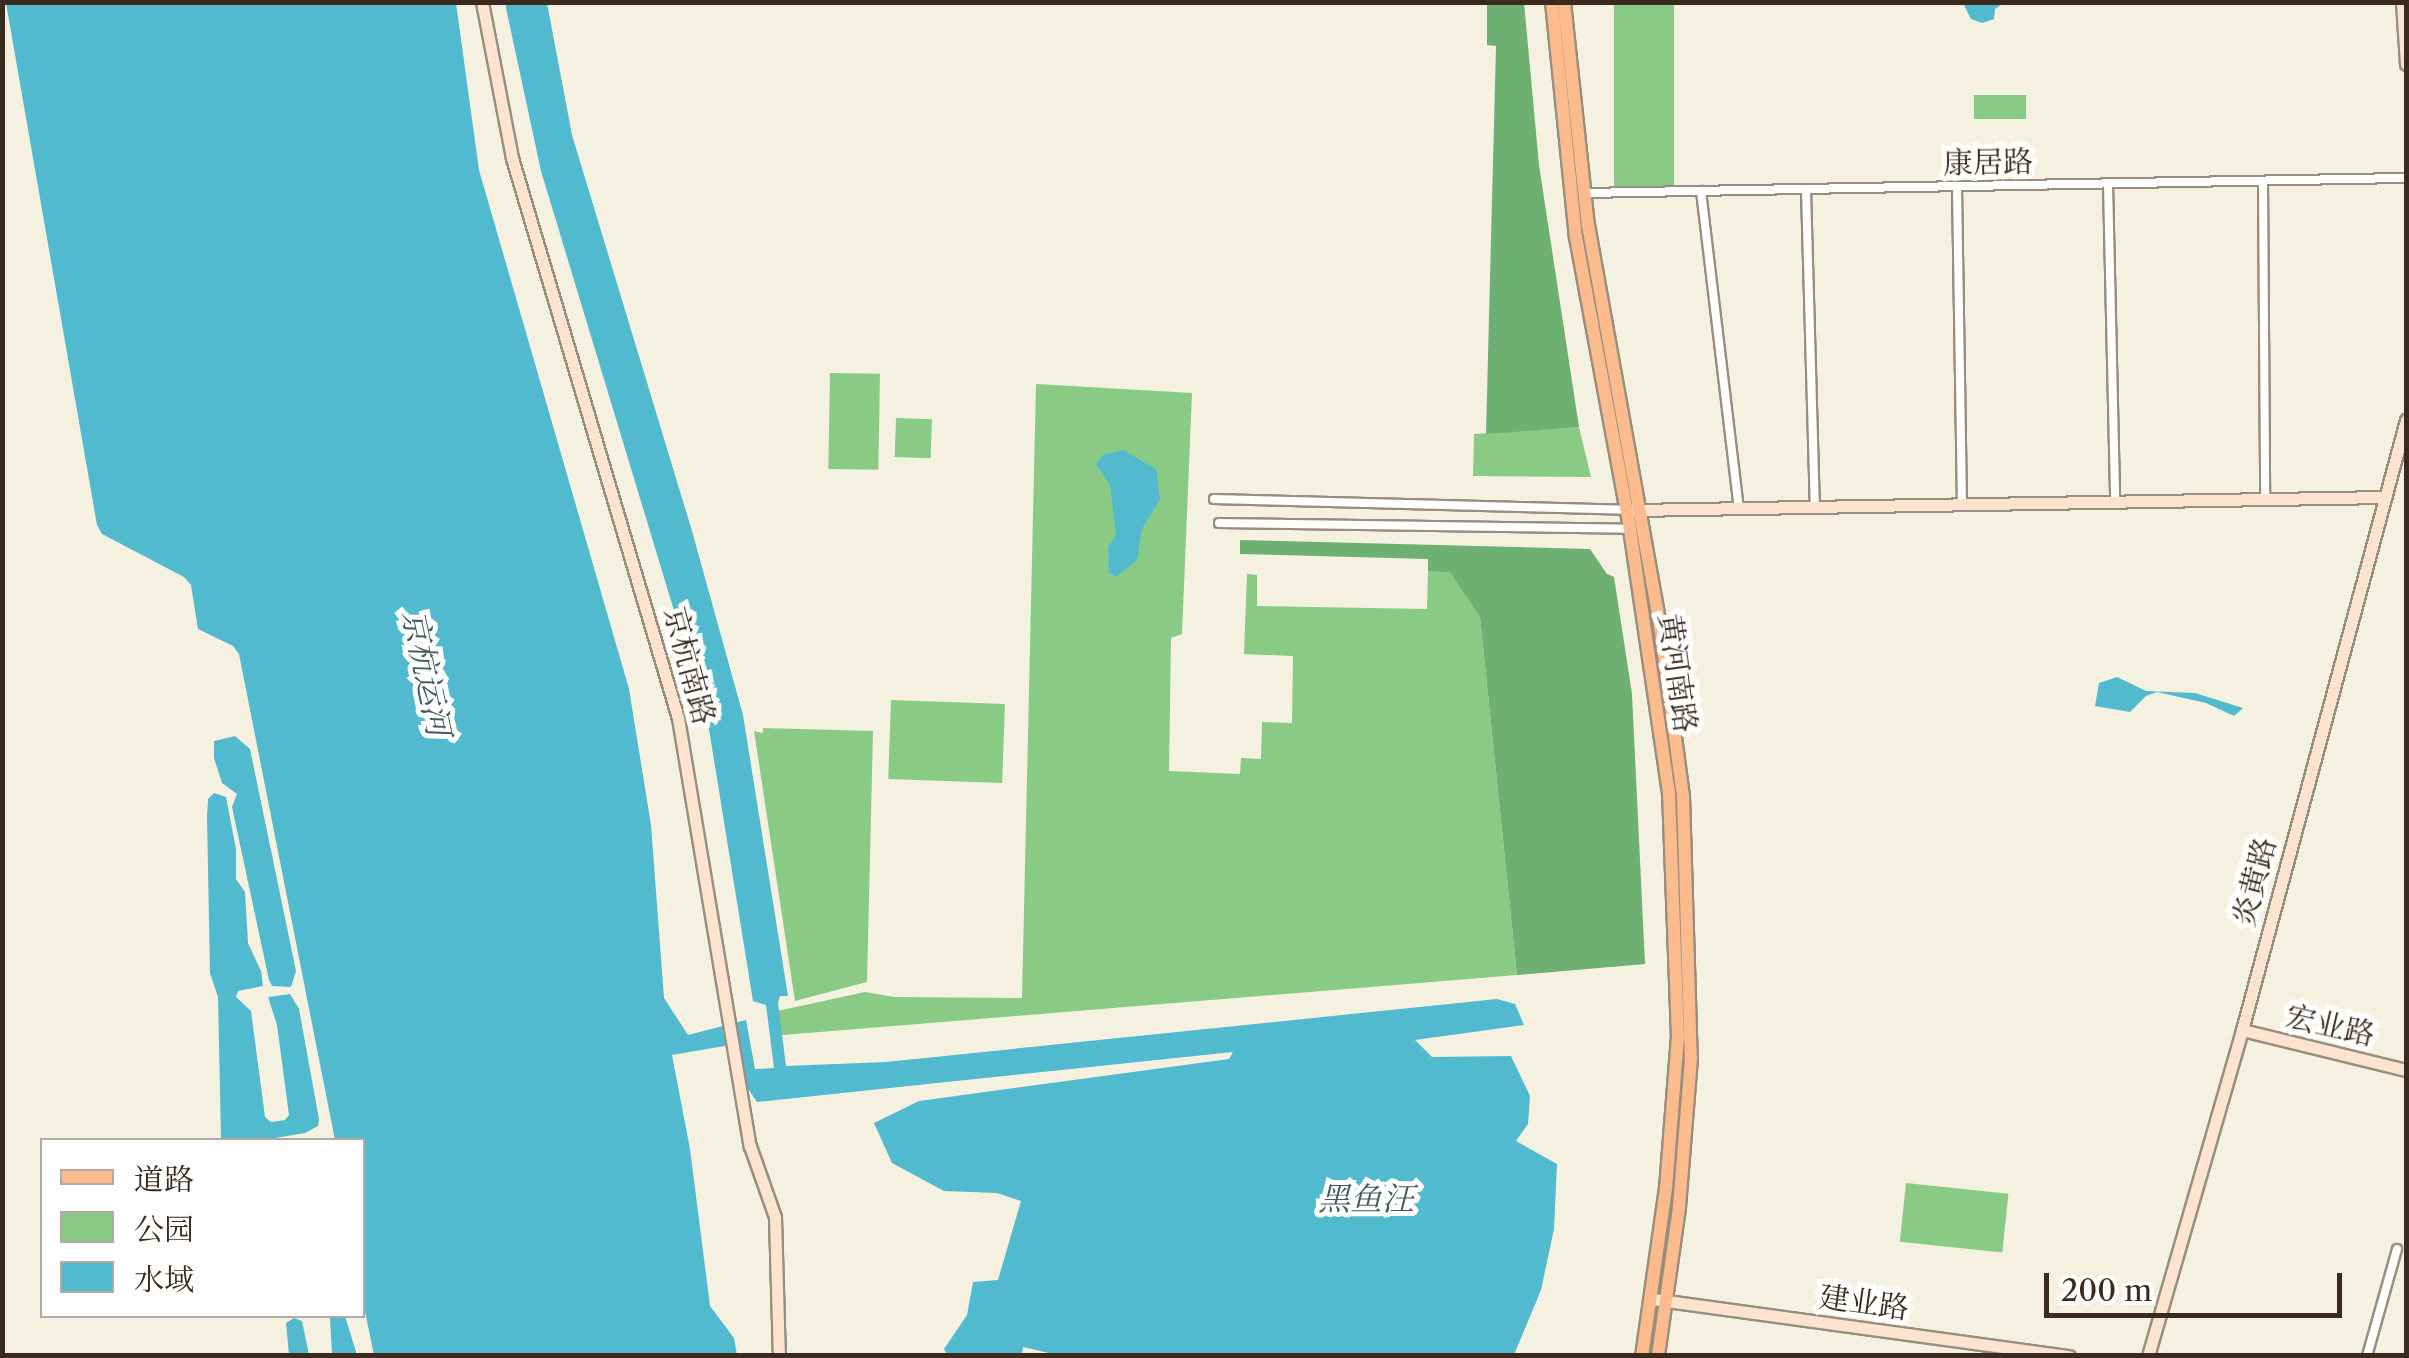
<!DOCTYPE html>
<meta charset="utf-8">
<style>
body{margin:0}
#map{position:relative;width:2409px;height:1358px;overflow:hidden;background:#f4f1e0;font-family:"Libre Caslon Text","Noto Serif SC",serif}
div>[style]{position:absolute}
.green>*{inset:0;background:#89cb84;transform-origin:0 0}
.forest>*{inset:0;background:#6eaf72}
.water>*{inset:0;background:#52bacf}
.roads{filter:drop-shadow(2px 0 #988e7f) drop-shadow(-2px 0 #988e7f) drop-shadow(0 2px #988e7f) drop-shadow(0 -2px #988e7f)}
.street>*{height:8px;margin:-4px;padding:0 4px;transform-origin:4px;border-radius:4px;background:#fff}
.secondary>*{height:11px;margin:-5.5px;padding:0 5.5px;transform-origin:5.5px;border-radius:5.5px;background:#fde4d1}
.primary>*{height:12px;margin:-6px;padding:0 6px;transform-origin:6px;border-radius:6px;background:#fbbb8d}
span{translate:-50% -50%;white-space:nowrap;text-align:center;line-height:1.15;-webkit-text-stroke:10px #fff;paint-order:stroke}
.street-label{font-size:30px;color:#3b2a1e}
.water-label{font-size:32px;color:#435c5c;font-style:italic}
.frame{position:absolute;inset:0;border:5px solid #3b2a1e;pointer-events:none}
.legend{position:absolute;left:40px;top:1138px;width:325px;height:180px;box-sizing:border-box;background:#fff;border:2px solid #b1aaa5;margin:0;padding:12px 18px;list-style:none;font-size:30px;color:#3b2a1e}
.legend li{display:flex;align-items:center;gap:20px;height:50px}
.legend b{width:50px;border:2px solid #b1aaa5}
.scale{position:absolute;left:2044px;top:1273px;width:298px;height:45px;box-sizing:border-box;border:5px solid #3b2a1e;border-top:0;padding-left:12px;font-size:30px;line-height:35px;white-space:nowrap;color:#3b2a1e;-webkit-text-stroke:8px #fff;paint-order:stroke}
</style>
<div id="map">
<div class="green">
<i style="left:1614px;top:3px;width:60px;height:185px"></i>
<i style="left:1974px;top:95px;width:52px;height:24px"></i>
<i style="left:830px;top:373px;width:50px;height:96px;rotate:1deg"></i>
<i style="clip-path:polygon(1036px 384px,1192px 393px,1182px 634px,1171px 638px,1169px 771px,1240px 774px,1241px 758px,1261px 759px,1262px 722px,1292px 723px,1293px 656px,1244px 654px,1247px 574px,1257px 575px,1257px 606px,1427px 609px,1428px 571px,1450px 571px,1480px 617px,1517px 975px,771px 1036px,768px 1013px,865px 992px,894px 997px,1022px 998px)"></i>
<i style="left:896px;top:418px;width:36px;height:39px;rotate:2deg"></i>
<i style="clip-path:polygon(1579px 427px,1591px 477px,1473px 476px,1474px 434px)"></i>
<i style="left:891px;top:700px;width:114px;height:79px;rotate:2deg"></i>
<i style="clip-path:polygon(763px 728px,873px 731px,867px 982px,795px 1001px,754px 731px,763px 733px)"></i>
<i style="left:1906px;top:1183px;width:103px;height:59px;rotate:6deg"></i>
</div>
<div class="forest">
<i style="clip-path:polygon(1487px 3px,1524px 3px,1539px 165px,1579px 427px,1486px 434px,1496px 46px,1487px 45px)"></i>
<i style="clip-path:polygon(1240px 540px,1590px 549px,1607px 574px,1614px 577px,1632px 694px,1645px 964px,1517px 975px,1480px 617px,1450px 572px,1428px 571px,1428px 559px,1240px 554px)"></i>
</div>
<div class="water">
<i style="clip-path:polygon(6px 3px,456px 3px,479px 170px,629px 689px,651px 825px,664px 998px,688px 1035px,746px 1020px,755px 1069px,774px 1068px,766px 1005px,753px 1001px,708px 723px,541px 171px,506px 8px,506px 3px,547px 3px,572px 135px,692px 531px,743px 715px,788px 996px,780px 996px,778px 1003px,786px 1066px,886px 1062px,1497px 999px,1515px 1004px,1524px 1025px,1415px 1040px,1432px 1057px,1511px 1056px,1530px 1096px,1528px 1124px,1516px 1141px,1557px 1164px,1554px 1229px,1541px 1290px,1514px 1355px,1062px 1356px,1023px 1347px,1022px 1355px,947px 1355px,944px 1349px,967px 1315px,973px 1282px,998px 1280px,1021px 1201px,997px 1193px,944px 1191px,892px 1163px,874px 1123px,919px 1101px,1229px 1059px,1233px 1052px,757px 1102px,742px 1080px,736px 1044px,672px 1055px,690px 1149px,710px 1306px,734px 1338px,737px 1355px,374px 1355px,363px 1302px,362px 1140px,335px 1140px,239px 654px,233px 646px,198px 629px,191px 585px,184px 577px,102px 534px,97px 525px)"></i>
<i style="clip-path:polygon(1963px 3px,1963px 2px,2004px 3px,1995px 9px,1994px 19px,1982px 23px,1971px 19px)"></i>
<i style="clip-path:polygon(1123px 450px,1156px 469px,1160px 499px,1142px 529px,1137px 560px,1116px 577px,1109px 573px,1108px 547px,1116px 535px,1110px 485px,1096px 464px,1103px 455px)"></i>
<i style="clip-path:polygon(2117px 677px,2146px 691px,2195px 693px,2243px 708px,2234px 716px,2206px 703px,2157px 692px,2146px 696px,2130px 712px,2095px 706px,2099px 683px)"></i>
<i style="clip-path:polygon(235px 736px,250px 749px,296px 971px,291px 987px,272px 986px,269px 980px,232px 807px,237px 794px,222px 783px,214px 758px,214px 741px)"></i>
<i style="clip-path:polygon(214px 793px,226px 797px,236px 849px,236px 879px,245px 892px,248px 943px,261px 971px,263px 986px,238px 991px,236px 997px,251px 1011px,265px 1117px,271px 1122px,285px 1120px,289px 1115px,277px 1025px,268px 997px,290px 994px,299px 1009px,319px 1119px,318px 1126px,305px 1133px,263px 1140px,221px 1138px,218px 997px,210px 973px,207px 817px,208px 799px)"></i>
<i style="clip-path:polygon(345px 1316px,357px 1355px,332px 1355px,330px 1317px)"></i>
<i style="clip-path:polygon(294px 1318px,302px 1321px,309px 1355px,289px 1355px,286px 1323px)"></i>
</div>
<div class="roads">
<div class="street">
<i style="left:2263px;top:181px;width:318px;rotate:89.6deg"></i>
<i style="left:2108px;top:184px;width:318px;rotate:88.7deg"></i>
<i style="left:1957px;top:187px;width:317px;rotate:89.1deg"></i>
<i style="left:1806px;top:190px;width:317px;rotate:88.4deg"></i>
<i style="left:1701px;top:191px;width:319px;rotate:83.2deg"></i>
<i style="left:1584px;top:193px;width:822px;rotate:-1.05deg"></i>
<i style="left:1214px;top:499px;width:412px;rotate:1.5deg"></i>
<i style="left:1219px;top:523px;width:411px;rotate:0.8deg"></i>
<i style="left:2367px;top:1356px;width:111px;rotate:-74.3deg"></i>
</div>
<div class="secondary">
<i style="left:482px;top:2px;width:159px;rotate:79.1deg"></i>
<i style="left:512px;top:158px;width:584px;rotate:73.49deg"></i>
<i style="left:678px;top:718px;width:434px;rotate:80.5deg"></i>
<i style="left:750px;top:1146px;width:75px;rotate:70.6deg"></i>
<i style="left:775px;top:1217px;width:139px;rotate:88.4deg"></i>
<i style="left:2402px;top:2px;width:62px;rotate:86.3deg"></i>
<i style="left:1634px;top:510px;width:751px;rotate:-0.99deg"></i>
<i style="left:2242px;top:1030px;width:169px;rotate:13.7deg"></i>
<i style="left:1652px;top:1299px;width:421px;rotate:7.8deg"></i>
<i style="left:2148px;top:1356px;width:339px;rotate:-73.9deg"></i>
<i style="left:2242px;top:1030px;width:632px;rotate:-74.95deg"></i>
</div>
<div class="primary">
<i style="left:1552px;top:2px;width:236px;rotate:84.2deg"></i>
<i style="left:1576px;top:237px;width:297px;rotate:79.5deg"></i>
<i style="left:1630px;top:529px;width:266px;rotate:81.6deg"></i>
<i style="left:1669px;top:792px;width:244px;rotate:87.9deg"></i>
<i style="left:1678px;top:1036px;width:152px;rotate:94.5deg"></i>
<i style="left:1666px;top:1188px;width:170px;rotate:98.1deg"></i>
<i style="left:1564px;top:2px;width:224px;rotate:83.9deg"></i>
<i style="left:1588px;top:225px;width:407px;rotate:79.8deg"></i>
<i style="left:1660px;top:626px;width:172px;rotate:82.3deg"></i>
<i style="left:1683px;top:796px;width:262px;rotate:88.3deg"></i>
<i style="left:1691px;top:1058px;width:150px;rotate:94.6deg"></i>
<i style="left:1679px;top:1208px;width:149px;rotate:98.1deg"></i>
</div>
</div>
<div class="street-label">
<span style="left:1988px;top:163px;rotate:-1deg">康居路</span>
<span style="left:689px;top:666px;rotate:75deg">京杭南路</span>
<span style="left:1677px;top:673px;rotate:82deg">黄河南路</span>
<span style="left:2255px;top:882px;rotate:-75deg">炎黄路</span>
<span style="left:2330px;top:1026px;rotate:13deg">宏业路</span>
<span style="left:1864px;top:1303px;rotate:8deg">建业路</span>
</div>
<div class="water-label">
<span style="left:426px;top:673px;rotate:78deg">京杭运河</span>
<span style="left:1366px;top:1199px">黑鱼汪</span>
</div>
<div class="frame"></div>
<ul class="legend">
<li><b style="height:12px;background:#fbbb8d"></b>道路</li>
<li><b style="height:28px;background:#89cb84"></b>公园</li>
<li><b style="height:28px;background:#52bacf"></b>水域</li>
</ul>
<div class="scale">200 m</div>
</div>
